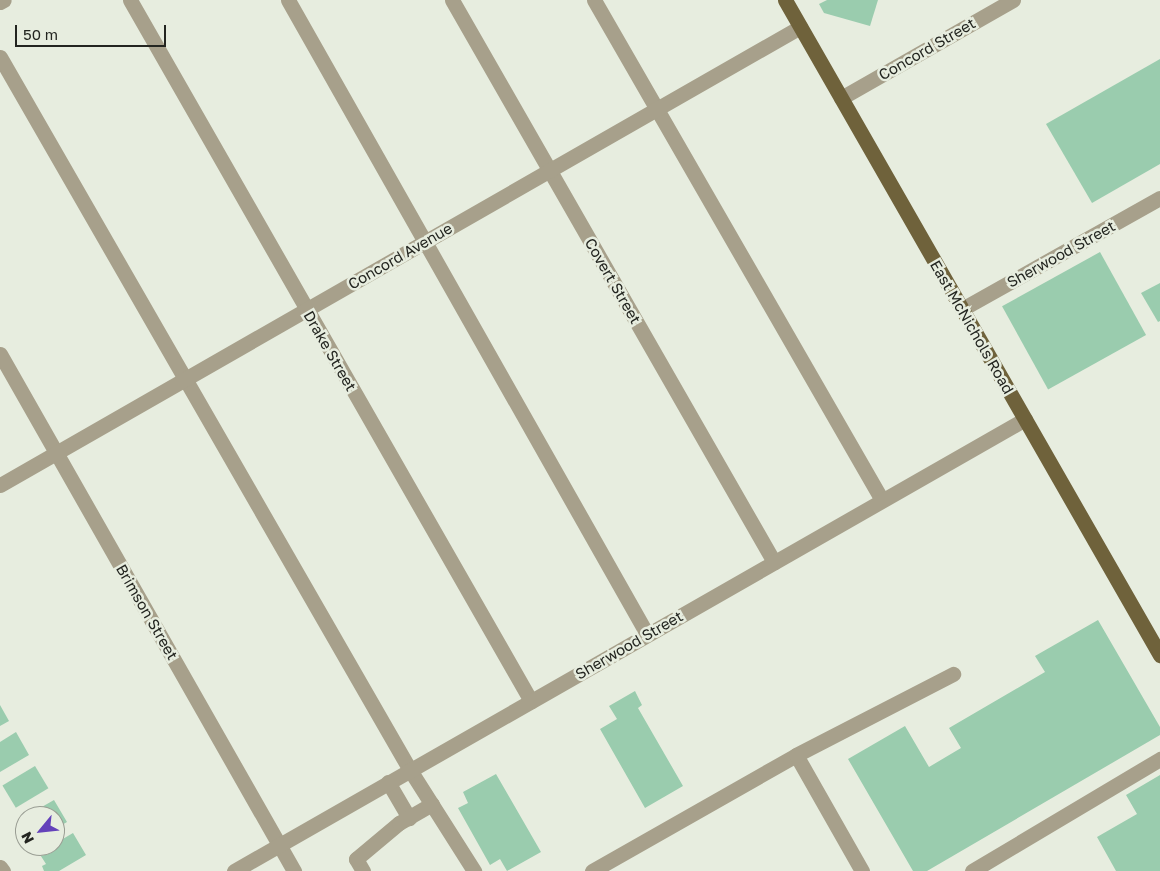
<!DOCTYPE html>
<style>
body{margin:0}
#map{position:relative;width:1160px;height:871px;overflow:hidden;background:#e7eddf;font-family:"Golos Text",sans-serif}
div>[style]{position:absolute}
.building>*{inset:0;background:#9accae;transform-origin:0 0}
.minor>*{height:15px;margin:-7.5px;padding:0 7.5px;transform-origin:7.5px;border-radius:7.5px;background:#a7a08b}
.major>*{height:15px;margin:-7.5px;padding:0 7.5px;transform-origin:7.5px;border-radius:7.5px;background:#6f623b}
span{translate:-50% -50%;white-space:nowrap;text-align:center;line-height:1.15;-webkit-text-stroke:5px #e7eddf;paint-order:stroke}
.street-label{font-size:15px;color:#232520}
.north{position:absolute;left:15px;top:806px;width:50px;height:50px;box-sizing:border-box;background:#e7eddf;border:1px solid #999d93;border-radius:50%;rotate:242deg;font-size:14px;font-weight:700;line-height:20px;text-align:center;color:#232520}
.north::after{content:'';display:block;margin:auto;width:18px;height:22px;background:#6442ba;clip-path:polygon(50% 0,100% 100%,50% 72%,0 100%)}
.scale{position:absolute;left:15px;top:25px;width:151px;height:22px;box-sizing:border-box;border:2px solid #232520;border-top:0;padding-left:6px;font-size:15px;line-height:18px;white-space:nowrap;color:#232520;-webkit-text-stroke:4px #e7eddf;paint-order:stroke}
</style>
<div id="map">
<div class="building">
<i style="clip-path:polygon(827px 0,878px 0,870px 26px,824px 13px,819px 4px)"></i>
<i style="clip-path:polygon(1160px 59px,1160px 164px,1092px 203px,1046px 124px)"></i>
<i style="left:1100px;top:252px;width:95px;height:112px;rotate:61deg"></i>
<i style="clip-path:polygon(1160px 283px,1160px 321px,1158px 322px,1141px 293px)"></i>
<i style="clip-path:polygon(1098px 620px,1160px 727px,1160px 735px,927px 871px,913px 871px,848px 759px,905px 726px,929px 767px,961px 748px,949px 728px,1045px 672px,1035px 656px)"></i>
<i style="clip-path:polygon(635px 691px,642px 705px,638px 708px,683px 786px,645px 808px,600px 729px,617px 719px,609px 706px)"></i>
<i style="clip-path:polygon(0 705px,9px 721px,0 726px)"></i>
<i style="clip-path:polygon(16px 732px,29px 755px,0 772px,0 742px)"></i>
<i style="left:35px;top:766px;width:26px;height:38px;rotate:59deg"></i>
<i style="clip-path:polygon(496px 774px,541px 852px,507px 871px,500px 859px,490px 865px,458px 808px,468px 803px,463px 792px)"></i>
<i style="clip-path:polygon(1160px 775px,1160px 871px,1116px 871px,1097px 837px,1137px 814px,1126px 795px)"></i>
<i style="clip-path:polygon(54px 800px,67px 822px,55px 829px,55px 816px,26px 816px)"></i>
<i style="clip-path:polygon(73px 833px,86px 855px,59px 871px,44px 871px,42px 866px,46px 864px,39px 853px)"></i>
</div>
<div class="minor">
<i style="left:130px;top:0;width:808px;rotate:60.23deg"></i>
<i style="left:288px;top:0;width:729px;rotate:60.48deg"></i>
<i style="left:452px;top:0;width:648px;rotate:60.19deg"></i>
<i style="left:594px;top:0;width:577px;rotate:60.06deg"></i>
<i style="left:0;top:2px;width:4px;rotate:-27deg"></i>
<i style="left:0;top:57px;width:822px;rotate:60.1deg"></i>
<i style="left:410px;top:770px;width:120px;rotate:57.6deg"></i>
<i style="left:841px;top:98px;width:198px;rotate:-29.7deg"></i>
<i style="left:962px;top:309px;width:227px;rotate:-29.3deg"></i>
<i style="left:0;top:354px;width:595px;rotate:60.37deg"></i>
<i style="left:0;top:485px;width:922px;rotate:-29.79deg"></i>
<i style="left:388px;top:782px;width:42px;rotate:59.7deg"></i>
<i style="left:0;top:867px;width:5px;rotate:53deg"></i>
<i style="left:234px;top:871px;width:911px;rotate:-29.74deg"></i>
<i style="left:363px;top:871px;width:14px;rotate:-120deg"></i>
<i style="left:356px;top:859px;width:56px;rotate:-39.9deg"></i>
<i style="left:399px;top:823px;width:38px;rotate:-30deg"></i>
<i style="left:592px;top:871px;width:235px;rotate:-29.6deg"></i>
<i style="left:862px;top:871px;width:133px;rotate:-119.6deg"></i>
<i style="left:796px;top:755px;width:177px;rotate:-27.3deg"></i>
<i style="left:972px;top:871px;width:219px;rotate:-30.8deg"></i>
</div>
<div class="major">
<i style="left:785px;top:0;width:755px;rotate:60.21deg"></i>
</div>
<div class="street-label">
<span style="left:927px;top:49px;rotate:-30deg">Concord Street</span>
<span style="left:1061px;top:254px;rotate:-29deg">Sherwood Street</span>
<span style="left:400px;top:256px;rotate:-30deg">Concord Avenue</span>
<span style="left:613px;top:281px;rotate:60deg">Covert Street</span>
<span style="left:972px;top:327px;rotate:60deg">East McNichols Road</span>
<span style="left:330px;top:351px;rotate:60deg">Drake Street</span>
<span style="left:147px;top:612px;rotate:60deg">Brimson Street</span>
<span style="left:629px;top:645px;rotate:-30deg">Sherwood Street</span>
</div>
<div class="north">N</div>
<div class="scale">50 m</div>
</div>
